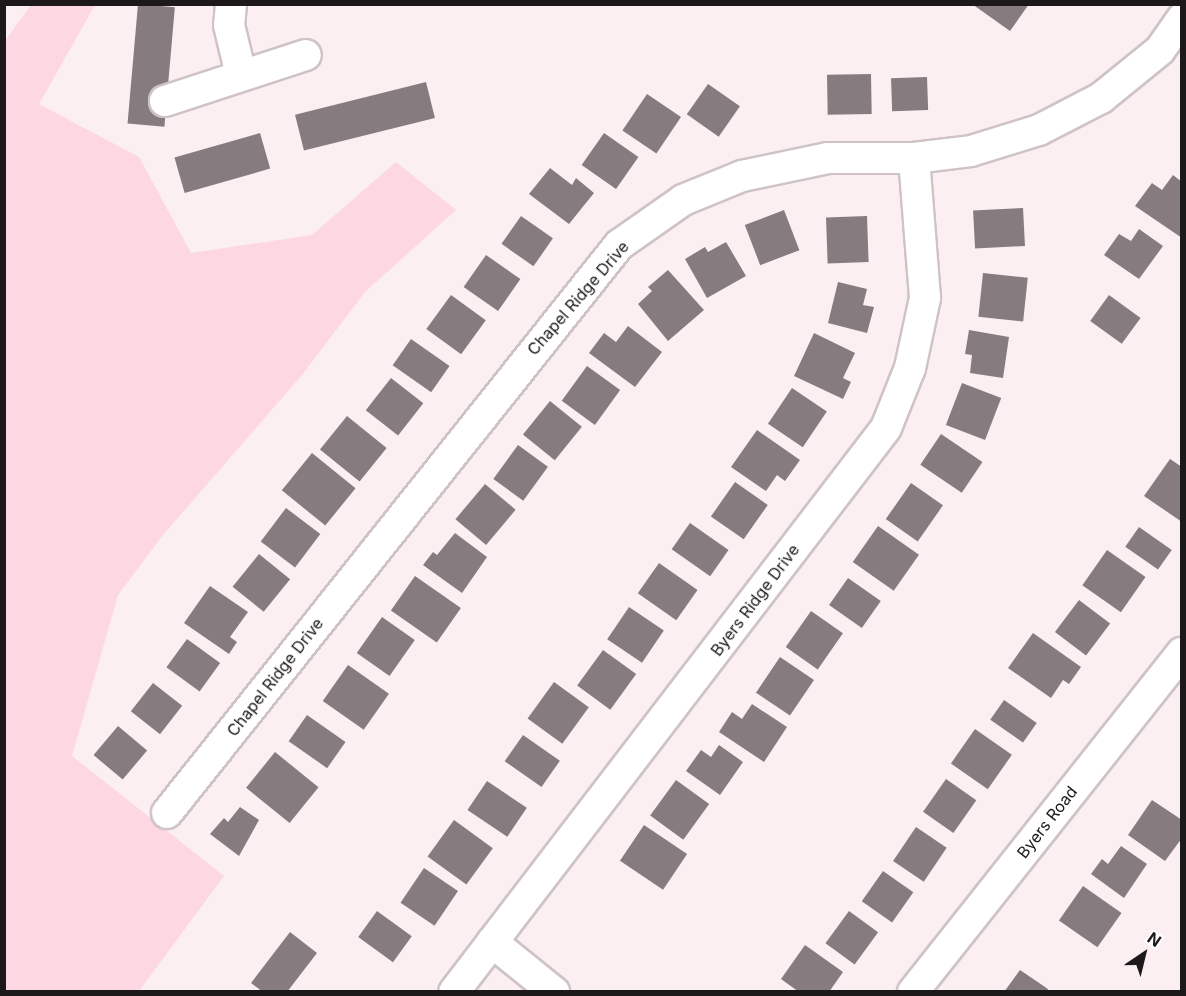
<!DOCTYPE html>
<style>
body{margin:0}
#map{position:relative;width:1186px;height:996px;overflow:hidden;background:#fbeff2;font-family:Inter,sans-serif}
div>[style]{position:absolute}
.green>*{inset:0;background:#fdd7e2}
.building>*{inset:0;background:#867c7f;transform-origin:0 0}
.roads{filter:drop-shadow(2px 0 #cfc3c6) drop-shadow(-2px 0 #cfc3c6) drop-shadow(0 2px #cfc3c6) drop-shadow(0 -2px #cfc3c6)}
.minor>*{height:30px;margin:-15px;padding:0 15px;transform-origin:15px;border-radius:15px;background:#fff}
span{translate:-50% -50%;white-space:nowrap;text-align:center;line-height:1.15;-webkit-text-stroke:4.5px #fff;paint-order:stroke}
.street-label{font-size:16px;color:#1d191a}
.frame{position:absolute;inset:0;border:6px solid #1d191a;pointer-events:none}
.north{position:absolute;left:1114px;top:924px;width:60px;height:60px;-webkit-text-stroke:4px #fff;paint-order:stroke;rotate:35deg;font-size:16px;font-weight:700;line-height:24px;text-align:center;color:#1d191a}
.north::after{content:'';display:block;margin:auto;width:21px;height:27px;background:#1d191a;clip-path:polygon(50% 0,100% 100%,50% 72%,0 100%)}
</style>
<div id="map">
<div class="green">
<i style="clip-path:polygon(31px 5px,95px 5px,39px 104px,139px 157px,191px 253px,312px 235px,396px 162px,456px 210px,365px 292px,302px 375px,163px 535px,118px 595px,72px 756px,224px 876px,139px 991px,5px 992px,5px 41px)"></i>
</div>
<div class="building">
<i style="left:138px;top:4px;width:37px;height:120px;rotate:5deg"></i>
<i style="clip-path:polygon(972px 4px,1029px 4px,1010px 31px)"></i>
<i style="left:871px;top:74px;width:40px;height:44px;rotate:89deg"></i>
<i style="left:927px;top:77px;width:33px;height:36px;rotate:88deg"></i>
<i style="left:426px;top:82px;width:37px;height:135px;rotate:76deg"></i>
<i style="left:708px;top:84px;width:39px;height:37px;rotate:35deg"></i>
<i style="left:647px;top:94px;width:41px;height:44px;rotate:34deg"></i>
<i style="left:260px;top:133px;width:37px;height:89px;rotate:74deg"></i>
<i style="left:604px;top:133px;width:42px;height:39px;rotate:35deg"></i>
<i style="clip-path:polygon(550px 168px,572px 185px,576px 178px,594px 193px,569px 224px,529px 194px)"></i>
<i style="clip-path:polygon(1173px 175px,1182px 182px,1182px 238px,1135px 206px,1152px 183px,1162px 190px)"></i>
<i style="left:1023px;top:208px;width:38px;height:50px;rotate:87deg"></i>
<i style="left:784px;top:210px;width:43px;height:42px;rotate:69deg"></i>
<i style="left:521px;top:216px;width:39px;height:34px;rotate:35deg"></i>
<i style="left:867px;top:216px;width:46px;height:41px;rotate:88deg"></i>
<i style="clip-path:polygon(1139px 229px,1163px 246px,1139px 279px,1104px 255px,1119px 234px,1131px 241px)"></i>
<i style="clip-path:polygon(726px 242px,746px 276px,707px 298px,685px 259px,705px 247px,708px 252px)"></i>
<i style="left:486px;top:255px;width:42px;height:39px;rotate:35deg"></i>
<i style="clip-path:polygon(668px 270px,704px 310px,668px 341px,638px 304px,652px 291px,648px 287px)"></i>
<i style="left:983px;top:273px;width:45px;height:44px;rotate:6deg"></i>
<i style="clip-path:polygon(838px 282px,867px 289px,863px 305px,874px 307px,867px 333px,828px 323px)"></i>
<i style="left:451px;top:295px;width:43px;height:42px;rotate:36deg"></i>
<i style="left:1109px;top:295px;width:39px;height:32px;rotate:36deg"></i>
<i style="clip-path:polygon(628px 326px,662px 352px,635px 387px,589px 353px,604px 333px,616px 342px)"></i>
<i style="clip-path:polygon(969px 330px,1009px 337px,1003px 378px,970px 373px,972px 355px,965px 354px)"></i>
<i style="clip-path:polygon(814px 333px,855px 353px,843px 378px,851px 382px,843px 399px,794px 376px)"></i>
<i style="left:411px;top:339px;width:47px;height:32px;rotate:35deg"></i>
<i style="left:587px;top:366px;width:41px;height:43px;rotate:36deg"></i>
<i style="left:391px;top:378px;width:41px;height:41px;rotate:38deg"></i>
<i style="left:962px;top:383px;width:42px;height:45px;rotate:21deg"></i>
<i style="left:792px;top:388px;width:42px;height:43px;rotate:34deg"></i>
<i style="left:550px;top:401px;width:41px;height:43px;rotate:39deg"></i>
<i style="left:347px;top:416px;width:51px;height:43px;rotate:39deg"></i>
<i style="clip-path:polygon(757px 430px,800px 460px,785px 481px,777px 475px,766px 491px,731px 467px)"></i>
<i style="left:941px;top:434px;width:50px;height:37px;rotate:34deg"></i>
<i style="left:518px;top:445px;width:37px;height:42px;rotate:36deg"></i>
<i style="left:312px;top:453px;width:56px;height:48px;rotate:39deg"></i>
<i style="clip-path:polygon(1170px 459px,1182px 467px,1182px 522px,1144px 496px)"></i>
<i style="left:735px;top:482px;width:40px;height:42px;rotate:35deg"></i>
<i style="left:911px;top:483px;width:39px;height:44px;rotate:35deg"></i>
<i style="left:485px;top:484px;width:40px;height:46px;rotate:40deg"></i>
<i style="left:286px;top:508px;width:43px;height:42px;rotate:37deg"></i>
<i style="left:690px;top:523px;width:47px;height:32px;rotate:35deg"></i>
<i style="left:878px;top:526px;width:50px;height:44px;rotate:35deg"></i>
<i style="left:1139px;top:527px;width:40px;height:24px;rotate:35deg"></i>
<i style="clip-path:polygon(455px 533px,487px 557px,462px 593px,423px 565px,433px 552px,437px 555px)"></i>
<i style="left:1107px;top:550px;width:47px;height:43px;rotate:35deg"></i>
<i style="left:259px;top:554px;width:40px;height:42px;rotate:39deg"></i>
<i style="left:659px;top:563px;width:47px;height:37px;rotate:35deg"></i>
<i style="left:415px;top:576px;width:56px;height:42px;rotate:35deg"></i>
<i style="left:848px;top:578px;width:40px;height:33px;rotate:35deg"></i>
<i style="clip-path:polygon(210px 586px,248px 612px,230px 637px,237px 642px,229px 654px,184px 623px)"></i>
<i style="left:1079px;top:600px;width:39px;height:40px;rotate:37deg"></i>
<i style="left:629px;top:607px;width:42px;height:39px;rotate:34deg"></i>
<i style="left:811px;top:611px;width:39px;height:44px;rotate:35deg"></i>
<i style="left:382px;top:617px;width:40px;height:44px;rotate:35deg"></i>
<i style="clip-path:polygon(1033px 633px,1081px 667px,1069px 684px,1063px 680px,1051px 698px,1008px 668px)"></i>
<i style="left:187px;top:639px;width:41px;height:35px;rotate:36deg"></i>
<i style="left:603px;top:650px;width:41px;height:44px;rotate:36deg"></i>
<i style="left:780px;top:657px;width:41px;height:43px;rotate:34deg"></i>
<i style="left:348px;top:665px;width:50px;height:44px;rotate:35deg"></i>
<i style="left:554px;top:682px;width:43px;height:45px;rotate:36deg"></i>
<i style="left:153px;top:683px;width:37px;height:36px;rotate:38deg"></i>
<i style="left:1004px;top:700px;width:40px;height:24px;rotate:35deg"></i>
<i style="clip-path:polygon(752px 704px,787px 727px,764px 762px,719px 732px,732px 712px,742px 719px)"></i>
<i style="left:307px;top:715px;width:47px;height:32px;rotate:35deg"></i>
<i style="left:118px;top:726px;width:38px;height:38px;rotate:40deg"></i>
<i style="left:975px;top:729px;width:45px;height:42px;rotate:35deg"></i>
<i style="left:523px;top:735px;width:45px;height:32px;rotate:35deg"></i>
<i style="clip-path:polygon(719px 745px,743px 762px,720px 795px,686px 771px,701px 750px,711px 757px)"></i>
<i style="left:275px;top:752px;width:56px;height:46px;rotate:39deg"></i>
<i style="left:946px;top:779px;width:37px;height:40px;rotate:35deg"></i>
<i style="left:676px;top:780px;width:41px;height:44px;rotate:36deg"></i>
<i style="left:487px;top:781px;width:48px;height:35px;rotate:34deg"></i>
<i style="clip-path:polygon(1152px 800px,1182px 820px,1182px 838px,1165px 861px,1128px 835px)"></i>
<i style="clip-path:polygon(240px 807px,259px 820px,239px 856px,210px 834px,224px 818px,228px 822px)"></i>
<i style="left:454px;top:820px;width:48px;height:45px;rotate:36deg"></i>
<i style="left:644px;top:825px;width:52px;height:43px;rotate:34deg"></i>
<i style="left:916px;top:827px;width:37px;height:41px;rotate:34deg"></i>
<i style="clip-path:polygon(1121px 846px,1147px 864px,1124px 898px,1091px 874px,1102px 859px,1108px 864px)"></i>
<i style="left:424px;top:868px;width:41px;height:42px;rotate:34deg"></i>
<i style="left:883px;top:871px;width:37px;height:37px;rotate:35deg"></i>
<i style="left:1083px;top:886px;width:47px;height:42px;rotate:35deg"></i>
<i style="left:377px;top:911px;width:43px;height:32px;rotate:36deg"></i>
<i style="left:849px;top:911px;width:36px;height:40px;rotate:36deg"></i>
<i style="clip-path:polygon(290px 932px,317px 953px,287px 992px,263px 992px,251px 983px)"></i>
<i style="clip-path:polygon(805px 945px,843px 972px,829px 992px,799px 992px,781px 979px)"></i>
<i style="clip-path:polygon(1020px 970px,1048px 989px,1047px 992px,1004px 992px)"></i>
</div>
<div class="roads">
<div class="minor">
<i style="left:231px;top:4px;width:21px;rotate:95deg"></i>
<i style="left:229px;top:25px;width:51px;rotate:76.5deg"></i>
<i style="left:165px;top:101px;width:148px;rotate:-18.1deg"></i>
<i style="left:167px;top:813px;width:726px;rotate:-51.49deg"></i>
<i style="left:619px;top:245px;width:78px;rotate:-35.1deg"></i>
<i style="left:683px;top:200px;width:64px;rotate:-22.1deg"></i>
<i style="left:742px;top:176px;width:88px;rotate:-11.8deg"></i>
<i style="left:828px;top:158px;width:86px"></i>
<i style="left:914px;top:158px;width:57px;rotate:-7deg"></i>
<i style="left:971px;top:151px;width:71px;rotate:-17.2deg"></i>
<i style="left:1039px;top:130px;width:70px;rotate:-27.3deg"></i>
<i style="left:1101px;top:98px;width:76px;rotate:-39.1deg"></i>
<i style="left:1160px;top:50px;width:39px;rotate:-55deg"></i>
<i style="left:492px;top:942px;width:80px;rotate:38.9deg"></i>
<i style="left:454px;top:992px;width:710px;rotate:-52.55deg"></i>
<i style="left:886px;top:428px;width:65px;rotate:-68.2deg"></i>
<i style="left:910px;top:368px;width:72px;rotate:-77.9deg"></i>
<i style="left:925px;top:298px;width:140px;rotate:-94.5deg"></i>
<i style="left:913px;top:992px;width:433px;rotate:-51.6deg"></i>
</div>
</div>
<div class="street-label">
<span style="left:578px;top:298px;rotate:-49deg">Chapel Ridge Drive</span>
<span style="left:755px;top:600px;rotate:-53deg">Byers Ridge Drive</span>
<span style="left:275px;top:677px;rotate:-52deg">Chapel Ridge Drive</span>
<span style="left:1047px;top:822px;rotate:-52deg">Byers Road</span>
</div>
<div class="frame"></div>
<div class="north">N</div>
</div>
